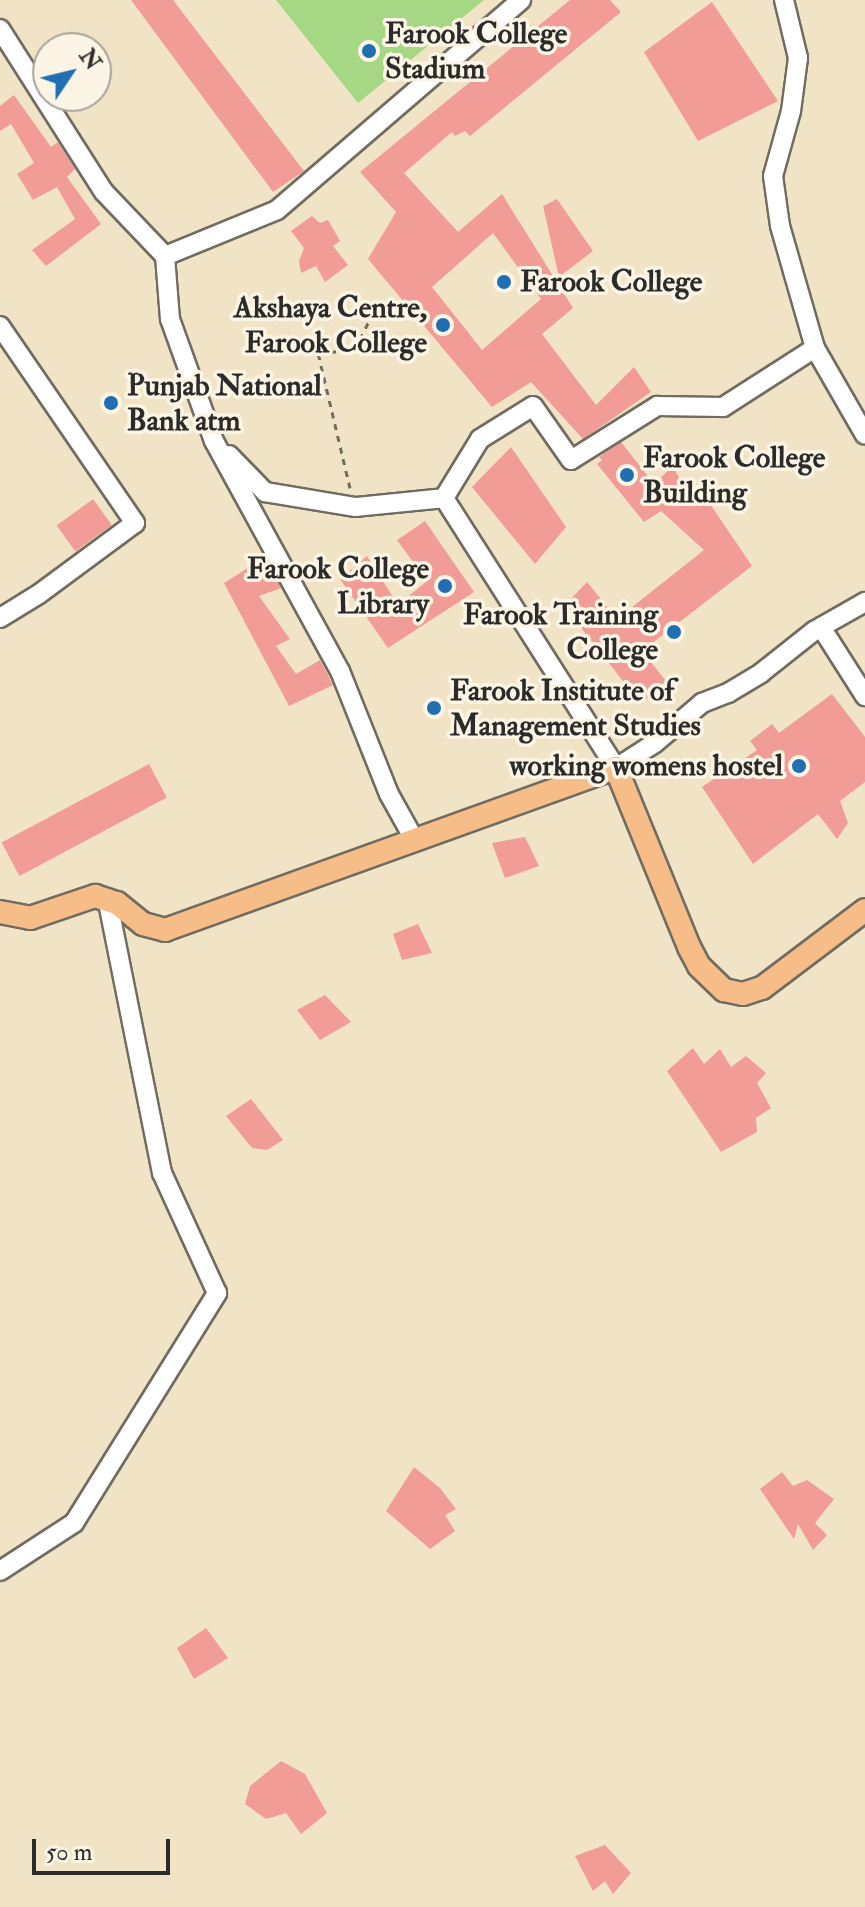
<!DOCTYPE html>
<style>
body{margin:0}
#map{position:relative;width:865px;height:1907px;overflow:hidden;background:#f1e4c6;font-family:"IM FELL Double Pica",serif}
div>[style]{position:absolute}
.green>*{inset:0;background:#a6d785}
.building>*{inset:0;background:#f19c97;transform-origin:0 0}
.path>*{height:3px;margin-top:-1.5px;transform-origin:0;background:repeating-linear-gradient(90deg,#706c61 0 6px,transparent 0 12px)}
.roads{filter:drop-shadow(2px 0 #706c61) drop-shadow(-2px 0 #706c61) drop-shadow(0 2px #706c61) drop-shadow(0 -2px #706c61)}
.minor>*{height:18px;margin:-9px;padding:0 9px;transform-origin:9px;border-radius:9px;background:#fff}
.major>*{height:22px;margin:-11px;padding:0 11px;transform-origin:11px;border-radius:11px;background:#f7bd88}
.dots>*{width:22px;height:22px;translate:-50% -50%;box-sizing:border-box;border:4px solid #fcf5e5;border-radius:50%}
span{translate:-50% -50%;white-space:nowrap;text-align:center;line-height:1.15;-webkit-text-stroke:7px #fcf5e5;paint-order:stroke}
.poi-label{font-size:30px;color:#2b2b2b;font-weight:700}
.left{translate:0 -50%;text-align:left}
.right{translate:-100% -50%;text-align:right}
.north{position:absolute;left:32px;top:32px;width:80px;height:80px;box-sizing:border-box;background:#fcf5e5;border:2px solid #a8a49b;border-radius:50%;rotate:55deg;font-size:22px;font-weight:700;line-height:32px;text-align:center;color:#2b2b2b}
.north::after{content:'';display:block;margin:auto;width:28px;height:36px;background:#1f6fb2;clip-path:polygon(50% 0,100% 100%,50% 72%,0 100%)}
.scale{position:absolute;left:32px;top:1839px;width:138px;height:36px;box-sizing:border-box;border:4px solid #2b2b2b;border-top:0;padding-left:10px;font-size:24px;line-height:28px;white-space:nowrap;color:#2b2b2b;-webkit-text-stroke:6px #fcf5e5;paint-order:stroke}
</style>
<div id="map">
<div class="green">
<i style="clip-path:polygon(276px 0,484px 0,358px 103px)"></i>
</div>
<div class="building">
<i style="clip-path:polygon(131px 0,173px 0,304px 171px,273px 192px)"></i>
<i style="clip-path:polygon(evenodd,570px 0,610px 0,621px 12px,470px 136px,465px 131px,455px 136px,452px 132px,404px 173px,458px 232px,502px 194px,573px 308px,542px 334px,596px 405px,634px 367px,651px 392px,583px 439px,531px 382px,492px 407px,368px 259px,396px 212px,360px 172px,570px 0,493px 233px,541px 299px,482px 350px,432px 287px,493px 233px)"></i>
<i style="clip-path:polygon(712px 2px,778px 101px,698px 141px,644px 52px)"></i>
<i style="clip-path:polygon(14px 95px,51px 147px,58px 142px,75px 169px,67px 177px,101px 224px,46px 266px,32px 250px,75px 219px,57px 187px,33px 200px,17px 174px,34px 163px,11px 124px,0 131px,0 106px)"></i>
<i style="clip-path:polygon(557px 199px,593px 251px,559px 277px,543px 206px)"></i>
<i style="clip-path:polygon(312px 216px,320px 223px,328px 220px,340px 241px,333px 246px,348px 265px,325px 282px,316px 266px,301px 273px,299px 261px,304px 248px,291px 231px)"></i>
<i style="clip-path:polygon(621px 442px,654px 484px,673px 466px,694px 507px,706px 498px,752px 566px,642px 651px,666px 681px,641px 704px,564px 606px,587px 582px,617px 619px,704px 550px,661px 511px,644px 522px,597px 464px,602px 460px,599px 457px)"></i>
<i style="clip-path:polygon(511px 447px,566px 527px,535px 564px,472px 487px)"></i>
<i style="left:93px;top:499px;width:32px;height:45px;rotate:54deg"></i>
<i style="clip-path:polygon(425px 521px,474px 592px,388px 648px,340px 579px,367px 556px,398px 605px,427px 581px,397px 540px)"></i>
<i style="clip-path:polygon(264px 558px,281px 588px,259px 596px,290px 639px,276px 646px,296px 674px,320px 660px,333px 685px,289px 706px,224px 583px)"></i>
<i style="clip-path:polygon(832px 694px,865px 737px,865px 782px,840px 801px,848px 823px,837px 839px,818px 814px,753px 864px,702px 787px,757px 750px,750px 741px,772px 724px,779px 733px)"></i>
<i style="left:149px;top:764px;width:38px;height:167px;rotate:62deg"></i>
<i style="clip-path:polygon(525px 837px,539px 866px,505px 878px,492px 843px)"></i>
<i style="clip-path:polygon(418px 924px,432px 953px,402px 960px,393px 934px)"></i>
<i style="clip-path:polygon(325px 995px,351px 1022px,320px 1040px,297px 1010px)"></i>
<i style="clip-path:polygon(693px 1048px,704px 1064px,720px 1049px,731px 1067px,746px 1056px,766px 1073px,757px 1083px,771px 1108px,756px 1118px,757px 1132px,721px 1152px,667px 1071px)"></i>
<i style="clip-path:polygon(251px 1099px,283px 1140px,267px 1150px,252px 1148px,226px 1116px)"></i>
<i style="clip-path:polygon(414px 1467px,440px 1488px,456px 1509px,445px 1515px,455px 1531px,430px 1549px,386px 1511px)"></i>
<i style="clip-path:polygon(782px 1472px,793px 1486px,807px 1480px,834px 1499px,815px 1523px,827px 1535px,813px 1550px,798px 1524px,794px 1539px,760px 1489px)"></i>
<i style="clip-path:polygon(206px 1628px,228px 1658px,194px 1679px,177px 1648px)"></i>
<i style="clip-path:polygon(281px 1761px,305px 1774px,327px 1813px,301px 1834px,286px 1813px,266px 1819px,245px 1804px,250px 1786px)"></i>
<i style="clip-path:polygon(605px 1845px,631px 1873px,613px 1894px,605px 1881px,593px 1891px,575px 1856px)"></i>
</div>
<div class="path">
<i style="left:350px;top:488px;width:139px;rotate:-103.3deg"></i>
<i style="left:318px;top:353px;width:37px;rotate:-5deg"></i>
<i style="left:355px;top:350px;width:55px;rotate:-64.4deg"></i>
</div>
<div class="roads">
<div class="minor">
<i style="left:784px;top:0;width:60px;rotate:76.4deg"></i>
<i style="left:798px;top:58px;width:53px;rotate:97.5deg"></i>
<i style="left:791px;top:111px;width:67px;rotate:105.5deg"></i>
<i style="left:773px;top:176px;width:50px;rotate:82deg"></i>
<i style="left:780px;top:226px;width:127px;rotate:74deg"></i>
<i style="left:815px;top:348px;width:100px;rotate:60.1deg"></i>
<i style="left:0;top:29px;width:193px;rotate:57.5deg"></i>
<i style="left:104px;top:192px;width:88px;rotate:46.4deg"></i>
<i style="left:165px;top:256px;width:63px;rotate:85.5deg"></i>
<i style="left:170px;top:319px;width:130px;rotate:70.2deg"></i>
<i style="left:214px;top:441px;width:262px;rotate:61.3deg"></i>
<i style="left:340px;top:671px;width:132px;rotate:68.3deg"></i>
<i style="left:389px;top:794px;width:54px;rotate:61deg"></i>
<i style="left:165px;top:256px;width:121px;rotate:-22.3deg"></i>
<i style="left:277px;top:210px;width:322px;rotate:-40.7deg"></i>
<i style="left:0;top:326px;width:239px;rotate:55.6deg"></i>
<i style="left:135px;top:523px;width:119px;rotate:143.5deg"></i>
<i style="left:39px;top:594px;width:46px;rotate:148.4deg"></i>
<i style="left:229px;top:455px;width:52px;rotate:45.8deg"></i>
<i style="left:265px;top:492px;width:92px;rotate:9.4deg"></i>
<i style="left:356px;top:507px;width:88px;rotate:-5.8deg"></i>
<i style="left:444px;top:498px;width:320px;rotate:57.5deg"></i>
<i style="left:616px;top:768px;width:46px;rotate:-32.7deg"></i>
<i style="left:655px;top:743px;width:62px;rotate:-40.4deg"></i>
<i style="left:702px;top:703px;width:28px;rotate:-21deg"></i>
<i style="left:728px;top:693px;width:39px;rotate:-31deg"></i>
<i style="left:761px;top:673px;width:68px;rotate:-38.4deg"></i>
<i style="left:814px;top:631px;width:59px;rotate:-29.6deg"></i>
<i style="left:444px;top:498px;width:69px;rotate:-58.6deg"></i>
<i style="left:480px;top:439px;width:62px;rotate:-31.9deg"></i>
<i style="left:533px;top:406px;width:66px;rotate:54.9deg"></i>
<i style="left:571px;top:460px;width:102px;rotate:-32.1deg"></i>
<i style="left:657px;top:406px;width:66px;rotate:0.9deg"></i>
<i style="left:723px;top:407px;width:109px;rotate:-32.7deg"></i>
<i style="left:821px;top:627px;width:82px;rotate:57.5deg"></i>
<i style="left:0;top:1571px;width:88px;rotate:-33deg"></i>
<i style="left:74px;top:1523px;width:271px;rotate:-58.1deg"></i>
<i style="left:217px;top:1293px;width:132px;rotate:-114.6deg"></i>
<i style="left:162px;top:1173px;width:280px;rotate:-101.3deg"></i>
</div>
<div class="major">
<i style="left:0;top:912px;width:31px;rotate:11deg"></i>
<i style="left:30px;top:918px;width:69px;rotate:-18.7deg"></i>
<i style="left:95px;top:896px;width:23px;rotate:18deg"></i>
<i style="left:117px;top:903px;width:33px;rotate:39deg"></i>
<i style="left:143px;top:924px;width:23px;rotate:15deg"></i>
<i style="left:165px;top:930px;width:479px;rotate:-19.8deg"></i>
<i style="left:616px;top:768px;width:193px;rotate:67.8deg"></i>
<i style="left:689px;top:947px;width:21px;rotate:62deg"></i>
<i style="left:699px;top:966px;width:35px;rotate:44deg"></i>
<i style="left:724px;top:990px;width:19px;rotate:12deg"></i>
<i style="left:743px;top:994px;width:20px;rotate:-18deg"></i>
<i style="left:762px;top:988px;width:129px;rotate:-37.1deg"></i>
</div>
</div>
<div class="dots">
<i style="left:369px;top:51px;background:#1f6fb2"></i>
<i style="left:504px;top:282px;background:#1f6fb2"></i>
<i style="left:443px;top:325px;background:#1f6fb2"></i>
<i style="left:111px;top:403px;background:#1f6fb2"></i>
<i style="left:627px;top:475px;background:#1f6fb2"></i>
<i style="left:445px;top:586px;background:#1f6fb2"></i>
<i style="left:674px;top:632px;background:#1f6fb2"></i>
<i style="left:434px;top:708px;background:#1f6fb2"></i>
<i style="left:799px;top:766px;background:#1f6fb2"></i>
</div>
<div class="poi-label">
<span class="left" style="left:385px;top:51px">Farook College<br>Stadium</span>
<span class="left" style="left:520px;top:282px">Farook College</span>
<span class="right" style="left:427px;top:325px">Akshaya Centre,<br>Farook College</span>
<span class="left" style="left:127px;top:403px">Punjab National<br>Bank atm</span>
<span class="left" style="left:643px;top:475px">Farook College<br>Building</span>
<span class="right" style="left:429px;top:586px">Farook College<br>Library</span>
<span class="right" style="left:658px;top:632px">Farook Training<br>College</span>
<span class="left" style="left:450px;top:708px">Farook Institute of<br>Management Studies</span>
<span class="right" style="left:783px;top:766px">working womens hostel</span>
</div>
<div class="north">N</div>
<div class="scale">50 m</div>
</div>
